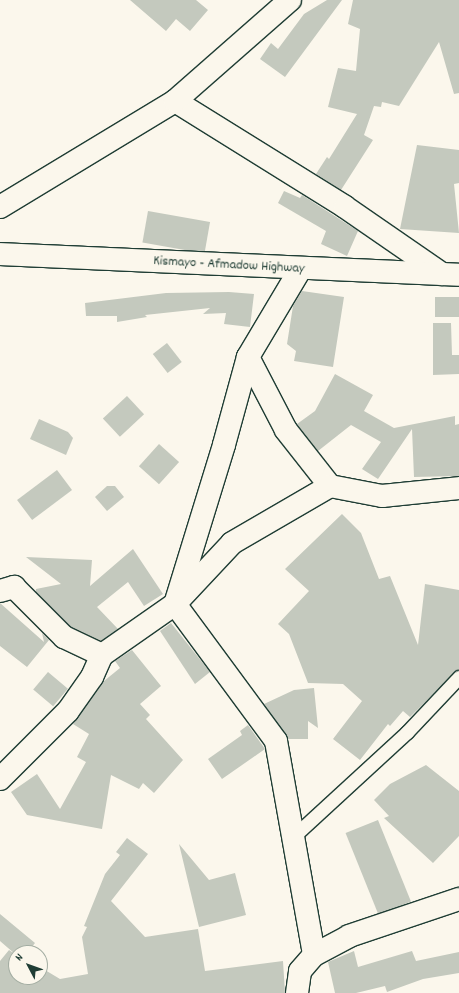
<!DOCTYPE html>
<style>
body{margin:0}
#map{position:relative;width:459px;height:993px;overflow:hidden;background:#fbf7ec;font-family:Dekko,sans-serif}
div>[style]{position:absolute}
.building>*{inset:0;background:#c4c9be;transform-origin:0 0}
.roads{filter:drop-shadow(1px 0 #1f3d34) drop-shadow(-1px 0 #1f3d34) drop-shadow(0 1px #1f3d34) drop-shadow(0 -1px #1f3d34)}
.lane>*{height:13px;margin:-6.5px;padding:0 6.5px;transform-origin:6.5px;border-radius:6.5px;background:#fbf7ec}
.street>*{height:22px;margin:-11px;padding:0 11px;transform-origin:11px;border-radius:11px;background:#fbf7ec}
.secondary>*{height:22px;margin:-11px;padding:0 11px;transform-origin:11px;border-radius:11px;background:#fbf7ec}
.primary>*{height:22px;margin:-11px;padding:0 11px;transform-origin:11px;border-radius:11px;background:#fbf7ec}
span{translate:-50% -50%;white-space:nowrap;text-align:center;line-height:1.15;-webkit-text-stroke:4px #fbf7ec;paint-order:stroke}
.street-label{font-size:14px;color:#1f3d34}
.north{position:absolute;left:8px;top:945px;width:40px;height:40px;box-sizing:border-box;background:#fbf7ec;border:1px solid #a3ada2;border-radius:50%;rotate:311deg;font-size:11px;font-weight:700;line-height:16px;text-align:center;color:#1f3d34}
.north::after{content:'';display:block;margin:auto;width:14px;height:18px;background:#1f3d34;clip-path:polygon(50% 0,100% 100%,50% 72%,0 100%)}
</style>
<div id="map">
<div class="building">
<i style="clip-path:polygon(130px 0,196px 0,208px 10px,190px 31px,176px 19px,166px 31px)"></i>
<i style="clip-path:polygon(327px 0,342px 0,285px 77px,260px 59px,271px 43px,278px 49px,304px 14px)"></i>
<i style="clip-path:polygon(353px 0,459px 0,459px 93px,454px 94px,439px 42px,399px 106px,382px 102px,381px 107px,374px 106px,364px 135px,373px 140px,341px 190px,316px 174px,327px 157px,329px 159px,357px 114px,328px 107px,338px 68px,356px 71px,360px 29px,348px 24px)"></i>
<i style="clip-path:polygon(417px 145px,459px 150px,459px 183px,454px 184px,459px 233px,400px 229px)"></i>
<i style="clip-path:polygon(284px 191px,300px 198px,302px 195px,358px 231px,347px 256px,321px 244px,326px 231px,278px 203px)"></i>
<i style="left:148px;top:211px;width:63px;height:32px;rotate:10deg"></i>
<i style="clip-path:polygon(302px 291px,344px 297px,333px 367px,294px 361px,296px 351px,287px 344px,293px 306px)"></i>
<i style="clip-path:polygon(229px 292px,254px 294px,250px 327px,224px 324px,226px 313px,203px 314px,210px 308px,145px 315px,147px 317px,117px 322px,117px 316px,86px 316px,85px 303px,166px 293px)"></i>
<i style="left:435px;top:297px;width:24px;height:20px"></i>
<i style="clip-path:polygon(433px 323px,451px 323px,452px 355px,459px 355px,459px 374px,433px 375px)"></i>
<i style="left:167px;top:343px;width:24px;height:18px;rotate:52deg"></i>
<i style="clip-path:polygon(335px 374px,373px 395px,364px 411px,394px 428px,455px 416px,455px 425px,459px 424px,459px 476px,414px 477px,412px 429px,378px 479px,362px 469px,381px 442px,351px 425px,318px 451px,297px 424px,315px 411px)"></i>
<i style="left:127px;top:396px;width:25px;height:33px;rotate:47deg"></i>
<i style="clip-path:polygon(39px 419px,68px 432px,73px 438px,66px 455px,30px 439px)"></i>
<i style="left:159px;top:444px;width:27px;height:30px;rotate:42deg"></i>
<i style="left:57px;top:470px;width:25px;height:50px;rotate:53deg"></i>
<i style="clip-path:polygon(107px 486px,115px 486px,124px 497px,107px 511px,95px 497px)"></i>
<i style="clip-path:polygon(342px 514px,361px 533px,379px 579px,390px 576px,418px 645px,425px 584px,459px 590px,459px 669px,410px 717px,403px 711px,390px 726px,388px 724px,360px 760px,333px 739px,362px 701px,343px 684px,308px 683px,289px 634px,278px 624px,309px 591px,285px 569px)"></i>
<i style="clip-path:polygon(133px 549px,163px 594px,144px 606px,128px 582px,97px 607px,118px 629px,101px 641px,71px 627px,36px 592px,36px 589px,61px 584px,26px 557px,92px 560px,90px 586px)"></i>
<i style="clip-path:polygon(0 603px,44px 642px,42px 633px,49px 640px,27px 667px,0 646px)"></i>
<i style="clip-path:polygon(171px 623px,210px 672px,195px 684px,160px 631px)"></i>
<i style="clip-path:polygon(132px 650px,161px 686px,140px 704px,150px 715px,146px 719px,183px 760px,154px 793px,143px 783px,139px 789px,111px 775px,102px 829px,27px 815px,11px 792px,37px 774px,60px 809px,86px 762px,77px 757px,89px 734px,73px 724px,104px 681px,120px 668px,115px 661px)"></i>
<i style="left:48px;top:672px;width:26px;height:23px;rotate:40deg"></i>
<i style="clip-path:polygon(314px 688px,318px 728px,308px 721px,308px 739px,288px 739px,264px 704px,294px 690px)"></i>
<i style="clip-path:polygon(248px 725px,265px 749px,222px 779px,208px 759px,242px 735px,240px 731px)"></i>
<i style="clip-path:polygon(426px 765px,459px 791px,459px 836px,433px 863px,384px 818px,389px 816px,374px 800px,390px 784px)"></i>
<i style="left:378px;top:820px;width:88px;height:35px;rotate:68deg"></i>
<i style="clip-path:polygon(127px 838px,148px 854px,111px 901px,145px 937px,198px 929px,205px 971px,283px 961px,285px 993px,0 993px,0 961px,9px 950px,15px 954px,0 941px,0 914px,35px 943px,27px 953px,16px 953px,16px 977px,40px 977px,40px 967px,60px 979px,88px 974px,82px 937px,87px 927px,84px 926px,105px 874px,120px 855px,116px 852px)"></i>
<i style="clip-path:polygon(179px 844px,209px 880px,235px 873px,246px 915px,199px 927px)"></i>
<i style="clip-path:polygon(354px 951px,358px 967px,412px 951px,416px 961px,459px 952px,459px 973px,423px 979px,387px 992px,385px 986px,356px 993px,335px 993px,328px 962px)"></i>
</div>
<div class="roads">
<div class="lane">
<i style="left:295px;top:835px;width:152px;rotate:-42.6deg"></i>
<i style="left:407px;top:732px;width:76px;rotate:-46.6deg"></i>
</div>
<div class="street">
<i style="left:175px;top:101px;width:200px;rotate:31.9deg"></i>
<i style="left:345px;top:207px;width:118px;rotate:34.6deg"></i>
<i style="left:301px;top:268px;width:104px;rotate:120.8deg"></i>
<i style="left:248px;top:357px;width:91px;rotate:105.3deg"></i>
<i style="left:224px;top:445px;width:166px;rotate:107.1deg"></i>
<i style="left:175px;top:604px;width:170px;rotate:53.6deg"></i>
<i style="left:276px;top:741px;width:217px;rotate:79.9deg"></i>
<i style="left:248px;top:357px;width:82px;rotate:62.5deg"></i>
<i style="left:286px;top:430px;width:71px;rotate:51.8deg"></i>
<i style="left:0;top:591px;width:15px;rotate:-16deg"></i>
<i style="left:14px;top:587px;width:71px;rotate:45deg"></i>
<i style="left:64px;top:637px;width:42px;rotate:25.3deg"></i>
<i style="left:0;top:779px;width:96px;rotate:-45deg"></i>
<i style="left:68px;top:711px;width:42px;rotate:-54.8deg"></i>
<i style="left:92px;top:677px;width:24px;rotate:-66deg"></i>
<i style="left:102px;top:655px;width:89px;rotate:-34.9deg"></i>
<i style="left:175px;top:604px;width:83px;rotate:-46.9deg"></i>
<i style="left:232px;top:543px;width:113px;rotate:-30.2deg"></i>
<i style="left:330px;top:486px;width:53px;rotate:10.9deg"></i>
<i style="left:382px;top:496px;width:77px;rotate:-5.9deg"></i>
<i style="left:297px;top:993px;width:22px;rotate:-82deg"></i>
<i style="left:300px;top:971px;width:21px;rotate:-49deg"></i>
<i style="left:314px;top:955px;width:40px;rotate:-28deg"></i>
<i style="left:349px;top:936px;width:116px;rotate:-18.6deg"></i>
</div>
<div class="secondary">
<i style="left:0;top:207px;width:205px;rotate:-31.2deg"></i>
<i style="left:175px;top:101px;width:153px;rotate:-41.3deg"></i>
</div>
<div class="primary">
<i style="left:0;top:254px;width:459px;rotate:2.6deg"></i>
</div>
</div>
<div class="street-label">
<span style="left:229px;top:265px;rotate:3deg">Kismayo - Afmadow Highway</span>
</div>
<div class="north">N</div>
</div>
